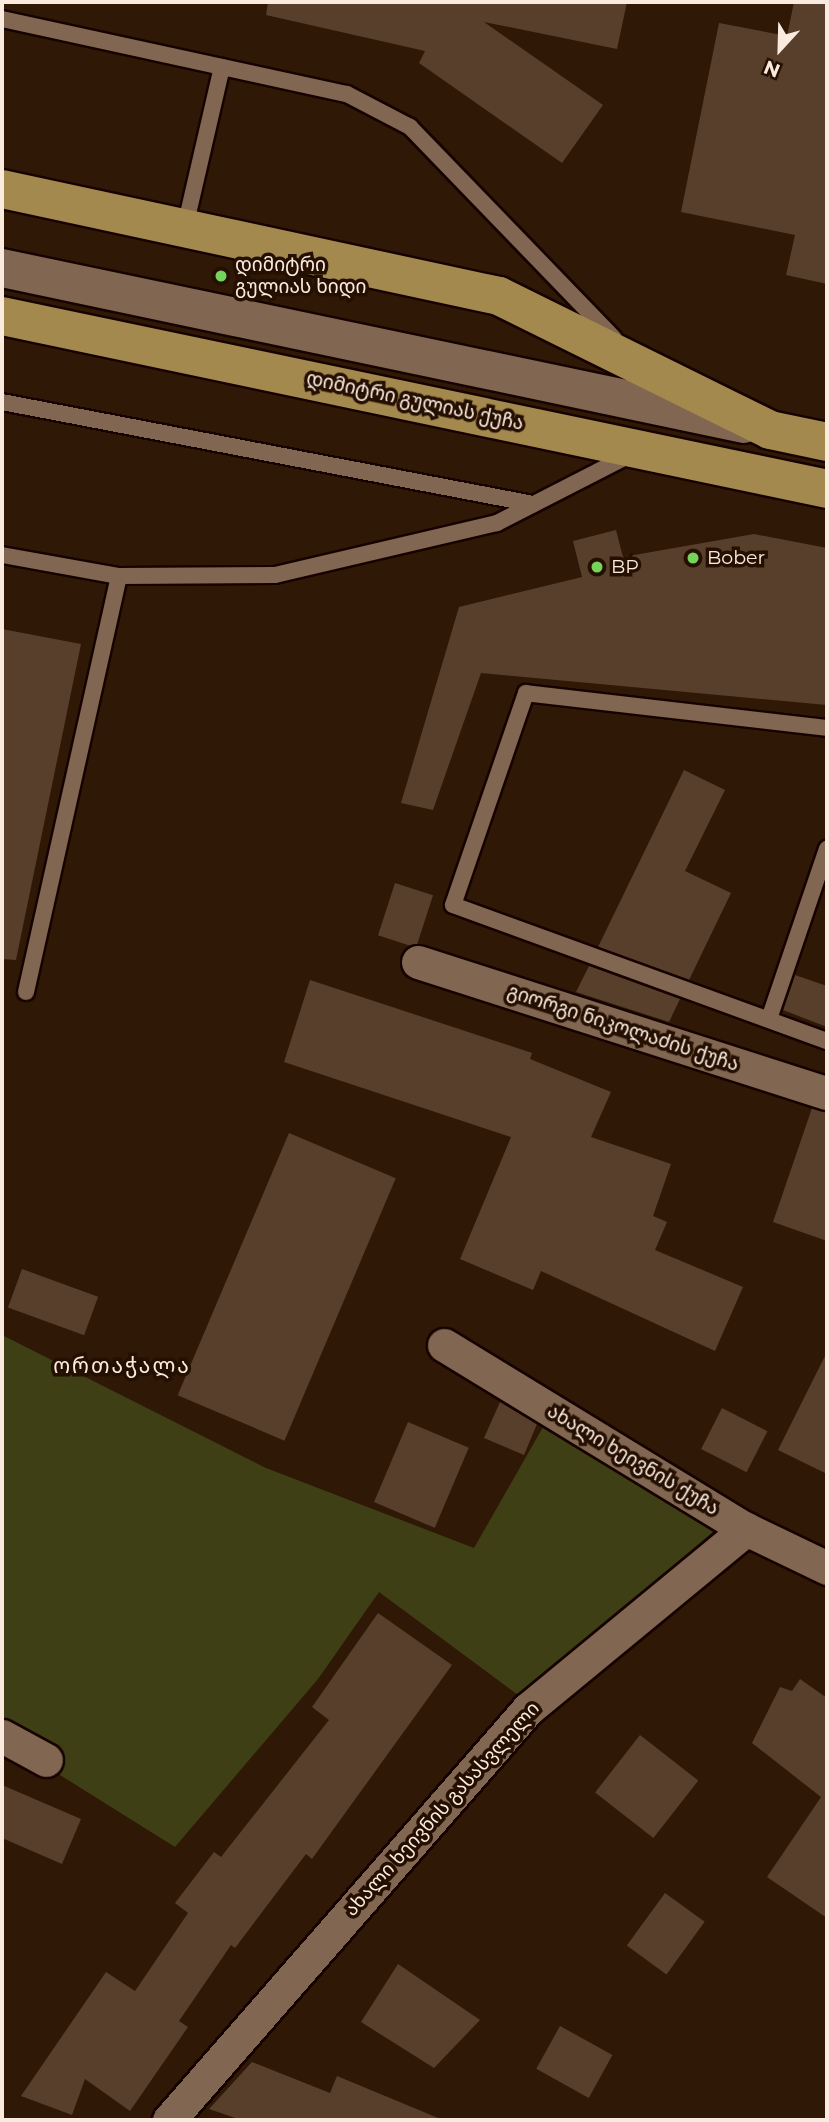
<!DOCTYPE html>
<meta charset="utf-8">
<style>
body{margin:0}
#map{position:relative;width:829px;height:2122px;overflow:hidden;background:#2f1805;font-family:Montserrat,"Noto Sans Georgian",sans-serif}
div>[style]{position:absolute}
.green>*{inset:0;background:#3e3f15}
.building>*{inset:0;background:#583f2b;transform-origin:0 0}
.roads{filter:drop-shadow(2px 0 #160300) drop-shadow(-2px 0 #160300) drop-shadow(0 2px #160300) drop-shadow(0 -2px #160300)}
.service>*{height:16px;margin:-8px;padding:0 8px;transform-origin:8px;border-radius:8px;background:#816651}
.minor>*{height:33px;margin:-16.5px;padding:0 16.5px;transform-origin:16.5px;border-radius:16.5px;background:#816651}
.secondary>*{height:38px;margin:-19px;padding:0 19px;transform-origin:19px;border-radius:19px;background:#816651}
.trunk>*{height:38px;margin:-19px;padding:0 19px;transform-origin:19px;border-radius:19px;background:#a4894e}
.dots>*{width:19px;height:19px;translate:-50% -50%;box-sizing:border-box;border:4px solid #240f00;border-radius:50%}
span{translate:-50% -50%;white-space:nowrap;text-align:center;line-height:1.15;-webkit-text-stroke:7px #240f00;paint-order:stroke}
.poi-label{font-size:19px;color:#fbebdf}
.left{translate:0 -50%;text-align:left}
.street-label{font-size:19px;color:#fbebdf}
.neighbourhood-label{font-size:21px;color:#fbebdf;letter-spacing:2px}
.frame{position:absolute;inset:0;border:4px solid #fbebdf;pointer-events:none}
.north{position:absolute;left:745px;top:14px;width:70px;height:70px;-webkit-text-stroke:5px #240f00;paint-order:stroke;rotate:202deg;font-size:19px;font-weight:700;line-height:28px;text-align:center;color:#fbebdf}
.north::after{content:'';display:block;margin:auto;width:24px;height:32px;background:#fbebdf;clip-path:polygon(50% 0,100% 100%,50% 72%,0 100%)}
</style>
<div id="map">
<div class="green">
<i style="clip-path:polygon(2px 1335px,266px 1468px,474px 1548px,547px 1420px,616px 1459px,714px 1531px,522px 1698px,379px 1592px,318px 1679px,175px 1847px,52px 1770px,2px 1724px)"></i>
</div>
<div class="building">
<i style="clip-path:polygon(268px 2px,460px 4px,627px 2px,617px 49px,484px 22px,603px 105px,562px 163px,419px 63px,425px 51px,266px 15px)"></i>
<i style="clip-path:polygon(794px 2px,827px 2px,827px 284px,786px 275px,795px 235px,681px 212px,719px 23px,787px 36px)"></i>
<i style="clip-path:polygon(616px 530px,623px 557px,754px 534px,827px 548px,827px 705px,481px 673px,433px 810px,401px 803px,459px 607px,582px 577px,573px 541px)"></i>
<i style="clip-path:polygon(2px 629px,81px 644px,16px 960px,2px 959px)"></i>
<i style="clip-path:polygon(684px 770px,725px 790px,685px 871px,731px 893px,689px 980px,598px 947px)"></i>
<i style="left:395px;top:883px;width:40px;height:55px;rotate:18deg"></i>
<i style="clip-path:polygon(589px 966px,680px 999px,669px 1022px,576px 992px)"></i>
<i style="clip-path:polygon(795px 975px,827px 986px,827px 1027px,783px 1010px)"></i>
<i style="clip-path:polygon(310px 980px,532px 1053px,530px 1059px,611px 1092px,591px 1137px,671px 1164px,653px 1216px,667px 1222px,655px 1250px,743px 1287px,715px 1351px,541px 1271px,533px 1290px,460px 1259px,511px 1137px,284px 1062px)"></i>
<i style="clip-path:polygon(812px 1108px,827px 1112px,827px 1241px,773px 1222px)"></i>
<i style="left:289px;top:1133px;width:116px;height:285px;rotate:23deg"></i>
<i style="left:22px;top:1269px;width:81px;height:41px;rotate:20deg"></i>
<i style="clip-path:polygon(827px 1352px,827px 1474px,778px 1450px)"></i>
<i style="clip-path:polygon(500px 1402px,537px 1424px,524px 1455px,484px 1438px)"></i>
<i style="left:722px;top:1408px;width:51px;height:46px;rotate:27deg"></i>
<i style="left:408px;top:1422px;width:66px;height:87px;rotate:23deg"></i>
<i style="clip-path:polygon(378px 1613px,452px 1665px,312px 1859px,306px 1854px,235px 1948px,231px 1945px,179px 2021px,188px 2027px,130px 2111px,85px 2079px,72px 2115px,21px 2096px,106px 1972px,135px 1991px,188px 1913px,175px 1903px,214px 1852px,221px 1857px,329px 1720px,312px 1707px)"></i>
<i style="clip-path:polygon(800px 1679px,827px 1698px,827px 1918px,767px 1877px,821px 1797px,752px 1743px,780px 1687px,792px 1691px)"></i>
<i style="left:640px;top:1735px;width:74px;height:73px;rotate:38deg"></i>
<i style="clip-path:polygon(2px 1785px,81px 1819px,62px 1864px,2px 1838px)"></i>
<i style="left:665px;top:1893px;width:49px;height:65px;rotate:36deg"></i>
<i style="clip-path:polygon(398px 1964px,480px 2020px,434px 2068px,361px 2022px)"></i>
<i style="left:560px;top:2026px;width:60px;height:49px;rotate:29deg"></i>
<i style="clip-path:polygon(252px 2062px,330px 2093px,337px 2076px,443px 2120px,241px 2120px,209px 2109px)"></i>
</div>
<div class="roads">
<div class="service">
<i style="left:2px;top:19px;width:353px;rotate:12.3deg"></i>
<i style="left:347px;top:94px;width:71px;rotate:27.6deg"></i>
<i style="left:410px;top:127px;width:293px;rotate:46deg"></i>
<i style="left:185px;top:227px;width:164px;rotate:-77deg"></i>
<i style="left:2px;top:402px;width:541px;rotate:10.87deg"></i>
<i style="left:2px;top:555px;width:119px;rotate:10.2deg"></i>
<i style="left:119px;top:576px;width:156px;rotate:-0.4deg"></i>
<i style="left:275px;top:575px;width:228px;rotate:-13.2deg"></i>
<i style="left:497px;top:523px;width:149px;rotate:-27.1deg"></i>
<i style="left:827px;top:728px;width:303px;rotate:-173.4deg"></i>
<i style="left:526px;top:693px;width:224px;rotate:109deg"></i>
<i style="left:453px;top:905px;width:398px;rotate:20deg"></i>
<i style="left:26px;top:992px;width:426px;rotate:-77.4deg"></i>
<i style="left:769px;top:1019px;width:180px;rotate:-71.2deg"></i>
</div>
<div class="minor">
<i style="left:418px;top:962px;width:429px;rotate:17.8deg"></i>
<i style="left:444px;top:1345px;width:354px;rotate:31.4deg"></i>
<i style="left:746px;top:1529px;width:90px;rotate:25.7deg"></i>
<i style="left:2px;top:1736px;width:50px;rotate:28.6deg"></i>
<i style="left:169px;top:2120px;width:546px;rotate:-48.86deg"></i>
<i style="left:528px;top:1709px;width:283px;rotate:-39.5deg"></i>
</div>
<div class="secondary">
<i style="left:2px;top:268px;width:758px;rotate:11.87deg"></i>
</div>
<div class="trunk">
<i style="left:2px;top:189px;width:508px;rotate:12.15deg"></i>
<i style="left:499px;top:296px;width:302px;rotate:26.3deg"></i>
<i style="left:770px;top:430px;width:58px;rotate:11.9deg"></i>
<i style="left:2px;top:316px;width:843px;rotate:11.84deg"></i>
</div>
</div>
<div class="dots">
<i style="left:221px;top:276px;background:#75d25b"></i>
<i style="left:693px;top:558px;background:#75d25b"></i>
<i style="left:597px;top:567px;background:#75d25b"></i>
</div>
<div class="poi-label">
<span class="left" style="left:235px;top:276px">დიმიტრი<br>გულიას ხიდი</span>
<span class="left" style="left:707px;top:558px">Bober</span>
<span class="left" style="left:611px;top:567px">BP</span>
</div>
<div class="street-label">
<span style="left:415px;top:401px;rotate:12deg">დიმიტრი გულიას ქუჩა</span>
<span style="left:623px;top:1028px;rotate:18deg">გიორგი ნიკოლაძის ქუჩა</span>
<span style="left:633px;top:1460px;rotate:31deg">ახალი ხეივნის ქუჩა</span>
<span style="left:442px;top:1809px;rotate:-48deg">ახალი ხეივნის გასასვლელი</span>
</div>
<div class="neighbourhood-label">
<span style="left:122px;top:1366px">ორთაჭალა</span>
</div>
<div class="frame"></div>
<div class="north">N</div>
</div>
